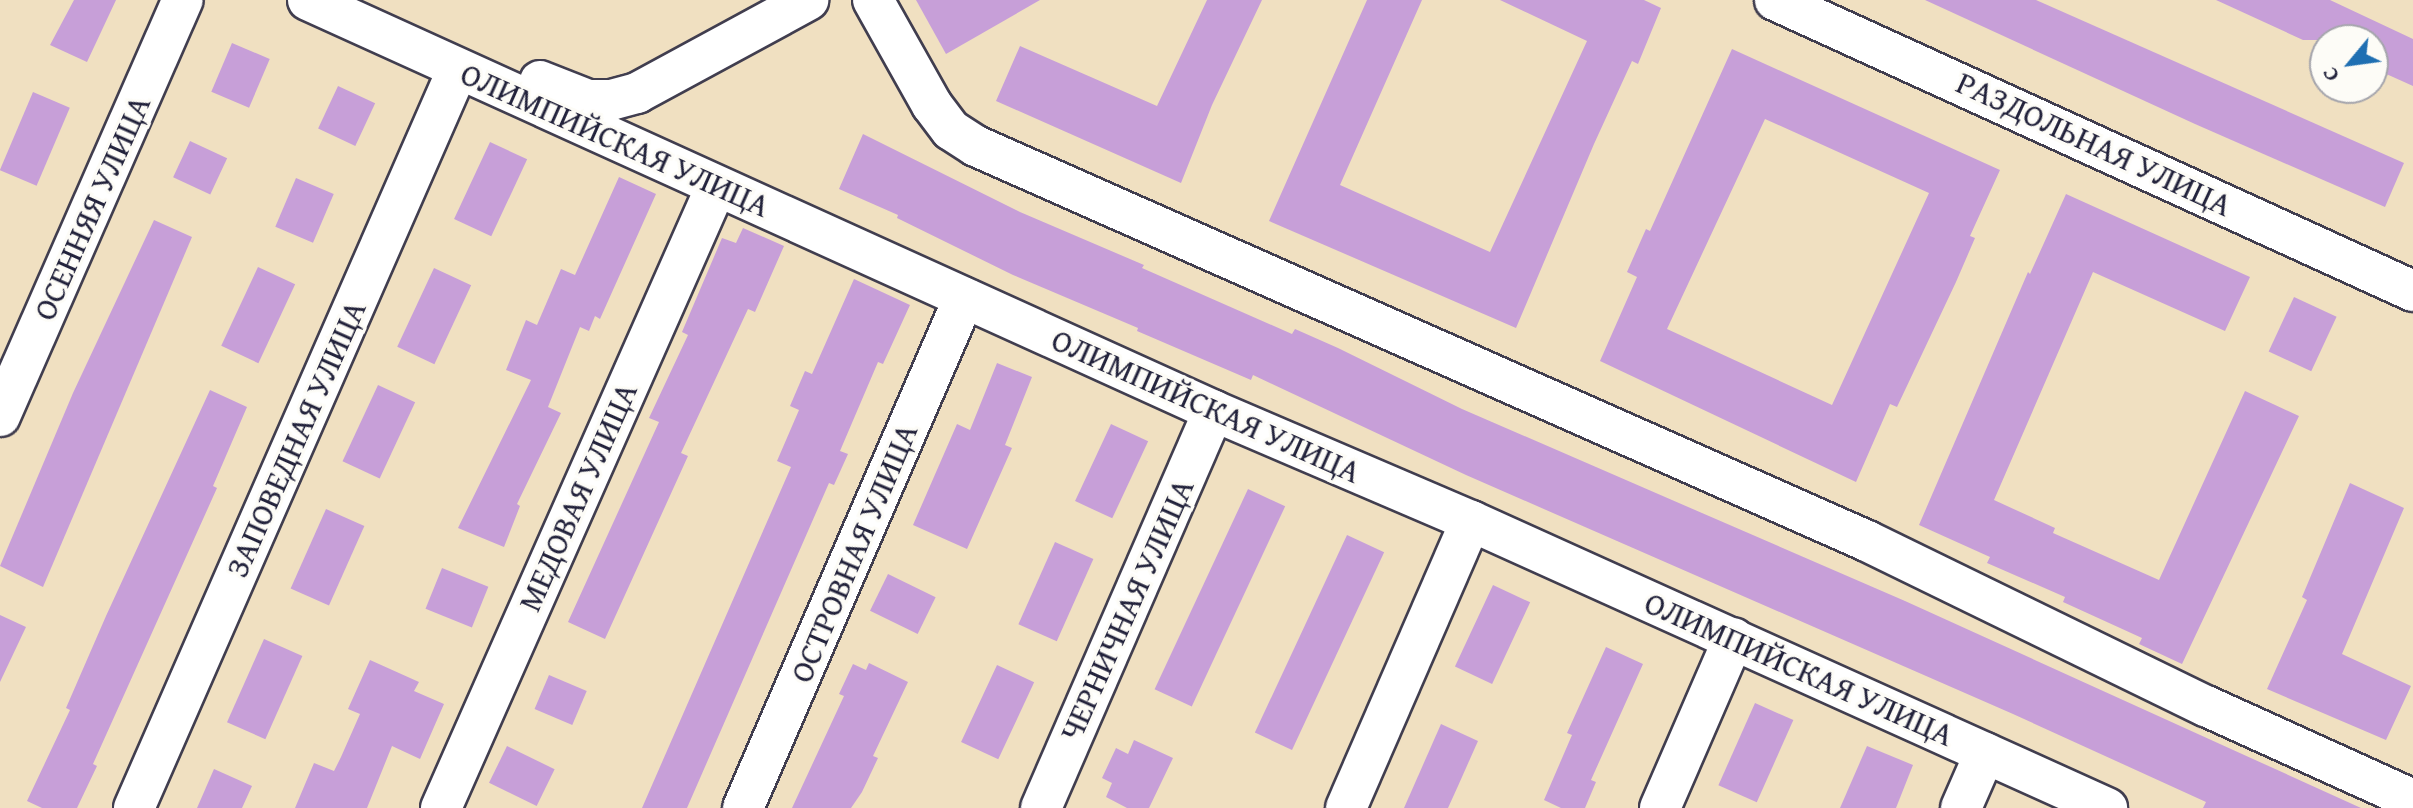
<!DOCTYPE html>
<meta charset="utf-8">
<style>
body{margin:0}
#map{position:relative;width:2413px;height:808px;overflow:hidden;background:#f0e0c1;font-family:"Gentium Book Plus",serif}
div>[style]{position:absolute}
.building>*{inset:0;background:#c79fd8;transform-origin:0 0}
.roads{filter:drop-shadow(2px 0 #413e4f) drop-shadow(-2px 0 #413e4f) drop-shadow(0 2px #413e4f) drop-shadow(0 -2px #413e4f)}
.minor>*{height:40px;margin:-20px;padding:0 20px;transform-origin:20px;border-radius:20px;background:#fff}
span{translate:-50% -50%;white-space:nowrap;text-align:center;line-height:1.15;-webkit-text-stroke:6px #fdfcf7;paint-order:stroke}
.street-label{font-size:32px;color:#22223b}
.north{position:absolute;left:2309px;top:24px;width:80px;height:80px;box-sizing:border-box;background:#fdfcf7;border:2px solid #a5a5ac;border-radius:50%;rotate:241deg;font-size:22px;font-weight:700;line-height:32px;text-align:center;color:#22223b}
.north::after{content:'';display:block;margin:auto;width:28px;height:36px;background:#1f6fb2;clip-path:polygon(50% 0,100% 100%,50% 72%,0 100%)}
</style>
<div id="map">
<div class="building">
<i style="clip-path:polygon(74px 0,116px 0,87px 62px,50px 45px)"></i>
<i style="clip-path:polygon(916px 0,1040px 0,946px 54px)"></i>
<i style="clip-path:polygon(1207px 0,1262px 0,1212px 105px,1181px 183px,996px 101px,1020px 46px,1157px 106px)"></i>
<i style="clip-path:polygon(1367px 0,1422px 0,1340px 185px,1490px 252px,1587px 41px,1500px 0,1644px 0,1661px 8px,1638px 64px,1632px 61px,1594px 144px,1516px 328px,1269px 221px)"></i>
<i style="clip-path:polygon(1925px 0,2036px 0,2404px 163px,2385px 207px,2195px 124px)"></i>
<i style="clip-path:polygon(2216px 0,2330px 0,2413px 39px,2413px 86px,2373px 68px,2373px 40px,2303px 40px)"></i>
<i style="left:232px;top:43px;width:41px;height:53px;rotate:23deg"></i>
<i style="clip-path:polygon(evenodd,1732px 49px,2000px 170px,1970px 236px,1975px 238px,1956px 282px,1897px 407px,1890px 404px,1856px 482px,1600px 361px,1637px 277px,1627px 272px,1646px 229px,1650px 231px,1732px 49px,1765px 119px,1929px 193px,1832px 405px,1667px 329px,1765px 119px)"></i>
<i style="left:338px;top:86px;width:41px;height:47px;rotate:25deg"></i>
<i style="left:33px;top:92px;width:40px;height:85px;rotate:23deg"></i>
<i style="clip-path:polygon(863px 134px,1020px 212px,1144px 265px,1142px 268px,1292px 334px,1295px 329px,1338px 348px,1462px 409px,1905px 601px,2361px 808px,2203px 808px,2206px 802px,2013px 714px,1466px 475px,1253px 375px,1251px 380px,1137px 331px,1138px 328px,1013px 275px,897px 218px,898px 215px,839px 189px)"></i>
<i style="left:190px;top:141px;width:41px;height:40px;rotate:25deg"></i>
<i style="left:490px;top:142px;width:41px;height:85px;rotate:25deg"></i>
<i style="clip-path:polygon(619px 177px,656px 194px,600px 319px,595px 316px,589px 331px,580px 327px,548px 407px,561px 413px,517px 504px,520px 506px,504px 547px,458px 528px,531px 380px,506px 370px,526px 320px,537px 325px,561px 269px,575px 275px)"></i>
<i style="left:296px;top:178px;width:41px;height:53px;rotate:23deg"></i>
<i style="clip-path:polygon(2066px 194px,2250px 277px,2225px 331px,2093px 272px,1994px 500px,2055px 528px,2053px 533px,2159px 580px,2245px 391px,2299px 416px,2182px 664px,2139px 644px,2142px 638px,2063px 602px,2065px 597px,1987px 563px,1990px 557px,1919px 525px,2028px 272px,2030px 274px)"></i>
<i style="clip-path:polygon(154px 220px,192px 237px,43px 587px,0 566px,73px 393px)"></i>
<i style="clip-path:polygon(743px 228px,784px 246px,755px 312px,748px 309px,681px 453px,688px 456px,605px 639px,568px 622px,659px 422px,649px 418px,688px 335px,682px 332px,722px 238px,736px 243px)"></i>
<i style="left:258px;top:267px;width:41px;height:87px;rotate:25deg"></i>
<i style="left:434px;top:268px;width:41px;height:87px;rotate:25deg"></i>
<i style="clip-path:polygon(854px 279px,910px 305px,883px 364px,878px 362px,840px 451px,848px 454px,834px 485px,829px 483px,687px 808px,642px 808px,791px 467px,777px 461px,799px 410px,790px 406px,805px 371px,812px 374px)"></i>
<i style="left:2294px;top:297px;width:47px;height:60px;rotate:25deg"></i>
<i style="clip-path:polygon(997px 363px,1032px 377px,1005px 445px,1012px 448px,967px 549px,913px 525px,957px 424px,970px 430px)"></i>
<i style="left:378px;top:385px;width:41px;height:84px;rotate:25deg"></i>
<i style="clip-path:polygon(210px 390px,247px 407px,213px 486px,217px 488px,93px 764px,97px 766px,77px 808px,42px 808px,27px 801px,70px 710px,66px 708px,106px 616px)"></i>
<i style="left:1111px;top:424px;width:41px;height:85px;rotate:25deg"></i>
<i style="clip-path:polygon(2350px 483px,2404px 508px,2342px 654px,2411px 686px,2386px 740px,2267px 689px,2307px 600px,2302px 597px)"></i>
<i style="left:1248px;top:489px;width:41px;height:221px;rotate:25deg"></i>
<i style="left:326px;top:509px;width:42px;height:87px;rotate:24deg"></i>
<i style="left:1347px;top:535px;width:41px;height:218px;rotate:25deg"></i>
<i style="left:1055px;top:542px;width:42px;height:90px;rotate:24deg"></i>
<i style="left:442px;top:568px;width:50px;height:44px;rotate:22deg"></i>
<i style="left:888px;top:574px;width:53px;height:41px;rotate:26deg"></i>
<i style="left:1493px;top:585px;width:41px;height:90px;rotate:25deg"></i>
<i style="clip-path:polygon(0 615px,26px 627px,0 682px)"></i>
<i style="left:264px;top:639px;width:42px;height:91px;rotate:24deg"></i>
<i style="clip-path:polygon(1606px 647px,1643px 664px,1591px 780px,1596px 782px,1585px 808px,1561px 808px,1544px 800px,1572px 735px,1567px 733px)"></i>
<i style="clip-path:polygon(370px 660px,419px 682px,414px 691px,444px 704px,420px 759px,392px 746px,367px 808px,295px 808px,314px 763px,334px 771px,341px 757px,360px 714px,348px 709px)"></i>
<i style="clip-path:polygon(869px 663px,908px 682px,873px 756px,878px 758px,862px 792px,851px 808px,792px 808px,844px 696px,839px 694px,853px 664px,866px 670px)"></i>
<i style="left:997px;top:665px;width:41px;height:85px;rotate:25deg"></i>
<i style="left:549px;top:675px;width:41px;height:37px;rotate:23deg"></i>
<i style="left:1755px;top:703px;width:42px;height:90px;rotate:24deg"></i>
<i style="clip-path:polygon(1441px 724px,1478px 741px,1458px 786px,1448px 808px,1404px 808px)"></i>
<i style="clip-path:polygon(1134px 740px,1173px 758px,1149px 808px,1127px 808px,1106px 797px,1112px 783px,1102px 778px,1116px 748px,1128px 754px)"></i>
<i style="left:507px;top:746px;width:53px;height:41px;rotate:26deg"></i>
<i style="clip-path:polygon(1867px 746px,1913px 765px,1896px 808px,1840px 808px)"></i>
<i style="clip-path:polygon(214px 769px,252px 786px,242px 808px,197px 808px)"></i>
</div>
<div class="roads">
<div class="minor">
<i style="left:308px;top:0;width:995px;rotate:24.4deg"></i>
<i style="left:1214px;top:411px;width:280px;rotate:23.2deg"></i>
<i style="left:1471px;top:521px;width:698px;rotate:24.29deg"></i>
<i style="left:873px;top:0;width:120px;rotate:60.7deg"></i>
<i style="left:932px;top:105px;width:31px;rotate:53deg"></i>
<i style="left:951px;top:130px;width:30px;rotate:33deg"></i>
<i style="left:976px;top:146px;width:975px;rotate:23.91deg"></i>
<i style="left:1867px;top:541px;width:377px;rotate:26deg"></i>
<i style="left:2206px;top:706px;width:227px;rotate:24.4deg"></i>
<i style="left:1775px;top:0;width:701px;rotate:24.52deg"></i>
<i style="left:540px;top:81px;width:52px;rotate:21.6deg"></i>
<i style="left:588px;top:100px;width:23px"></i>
<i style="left:611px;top:100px;width:27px;rotate:-15deg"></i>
<i style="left:637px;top:93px;width:195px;rotate:-28.5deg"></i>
<i style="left:0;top:416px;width:454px;rotate:-66.3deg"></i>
<i style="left:134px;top:808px;width:807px;rotate:-66.33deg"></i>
<i style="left:441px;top:808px;width:679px;rotate:-66.11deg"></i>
<i style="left:743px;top:808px;width:556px;rotate:-66.57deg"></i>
<i style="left:1041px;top:808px;width:433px;rotate:-66.5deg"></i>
<i style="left:1346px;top:808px;width:313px;rotate:-66.5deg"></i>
<i style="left:1660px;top:808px;width:185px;rotate:-66.5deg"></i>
<i style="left:1961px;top:808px;width:60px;rotate:-66.4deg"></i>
</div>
</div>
<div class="street-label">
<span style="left:615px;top:140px;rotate:24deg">ОЛИМПИЙСКАЯ УЛИЦА</span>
<span style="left:2094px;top:144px;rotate:25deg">РАЗДОЛЬНАЯ УЛИЦА</span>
<span style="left:92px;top:208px;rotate:-66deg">ОСЕННЯЯ УЛИЦА</span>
<span style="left:1206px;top:406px;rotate:24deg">ОЛИМПИЙСКАЯ УЛИЦА</span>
<span style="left:296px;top:439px;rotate:-66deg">ЗАПОВЕДНАЯ УЛИЦА</span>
<span style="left:578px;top:497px;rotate:-66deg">МЕДОВАЯ УЛИЦА</span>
<span style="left:854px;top:553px;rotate:-67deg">ОСТРОВНАЯ УЛИЦА</span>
<span style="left:1127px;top:610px;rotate:-66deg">ЧЕРНИЧНАЯ УЛИЦА</span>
<span style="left:1799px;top:669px;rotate:24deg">ОЛИМПИЙСКАЯ УЛИЦА</span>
</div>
<div class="north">С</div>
</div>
